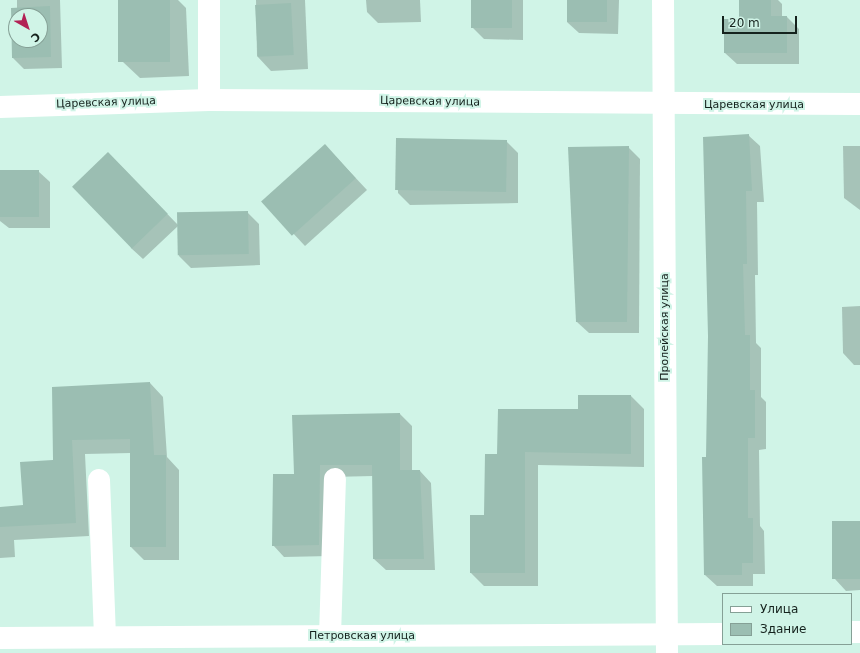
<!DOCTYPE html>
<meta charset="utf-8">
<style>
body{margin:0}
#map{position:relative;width:860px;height:653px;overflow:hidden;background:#d0f4e7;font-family:"DejaVu Sans",sans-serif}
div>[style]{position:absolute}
.shadow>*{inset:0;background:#0003}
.building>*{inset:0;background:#9bbeb2;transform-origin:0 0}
.minor>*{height:22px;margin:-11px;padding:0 11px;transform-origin:11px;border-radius:11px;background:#fff}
span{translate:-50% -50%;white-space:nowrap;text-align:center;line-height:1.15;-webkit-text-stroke:4px #d0f4e7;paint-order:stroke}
.street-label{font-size:11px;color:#15221d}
.legend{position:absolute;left:722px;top:593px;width:130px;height:52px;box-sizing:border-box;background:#d0f4e7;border:1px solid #85a096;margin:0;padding:5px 7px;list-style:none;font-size:12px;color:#15221d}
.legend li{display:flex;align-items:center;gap:8px;height:20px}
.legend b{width:20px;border:1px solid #85a096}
.north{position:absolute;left:8px;top:8px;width:40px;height:40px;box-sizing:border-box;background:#d0f4e7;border:1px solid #85a096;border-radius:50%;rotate:141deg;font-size:11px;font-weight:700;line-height:16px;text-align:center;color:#15221d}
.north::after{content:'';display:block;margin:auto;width:14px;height:18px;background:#b22255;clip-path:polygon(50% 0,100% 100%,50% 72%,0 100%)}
.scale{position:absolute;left:722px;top:16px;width:75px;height:18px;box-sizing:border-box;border:2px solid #15221d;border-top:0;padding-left:5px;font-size:12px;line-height:14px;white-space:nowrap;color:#15221d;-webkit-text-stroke:3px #d0f4e7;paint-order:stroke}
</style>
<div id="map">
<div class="shadow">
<i style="clip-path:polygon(evenodd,17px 0,60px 0,62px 68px,24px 69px,13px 58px,12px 9px,17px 8px,17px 0,16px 16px,40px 16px,40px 40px,16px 40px,16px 16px)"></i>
<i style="clip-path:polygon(119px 0,178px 0,186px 8px,189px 76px,140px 78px,123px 62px)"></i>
<i style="clip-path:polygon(256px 0,305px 0,308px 69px,271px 71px,257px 56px)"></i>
<i style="clip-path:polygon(366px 0,420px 0,421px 22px,378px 23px,367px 12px)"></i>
<i style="clip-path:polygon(473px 0,523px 0,523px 40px,484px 39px,473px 28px)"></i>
<i style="clip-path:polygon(568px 0,619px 0,618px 34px,579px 33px,567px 22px)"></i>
<i style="clip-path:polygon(740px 0,778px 0,782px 4px,782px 17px,787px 17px,799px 29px,799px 64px,737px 64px,725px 53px,740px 20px)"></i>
<i style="clip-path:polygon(748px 135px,760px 146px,764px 202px,757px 202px,758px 275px,755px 275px,756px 343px,761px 348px,761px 397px,766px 402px,766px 449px,759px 450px,760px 526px,764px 531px,765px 574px,753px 574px,753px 586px,717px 586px,705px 575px,707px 458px)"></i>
<i style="clip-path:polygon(506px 141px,518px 153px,518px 203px,410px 205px,398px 193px,397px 143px)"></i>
<i style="clip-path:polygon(843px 146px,860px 146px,860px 210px,844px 198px)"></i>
<i style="clip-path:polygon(628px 147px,640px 159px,639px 333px,589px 333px,577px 322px)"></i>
<i style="clip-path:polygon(336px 157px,367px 190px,305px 246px,264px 202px)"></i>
<i style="clip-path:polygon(120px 165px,178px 225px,247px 212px,259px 224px,260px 265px,191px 268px,179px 256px,178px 226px,143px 259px,131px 248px)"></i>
<i style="clip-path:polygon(0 170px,38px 171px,50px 182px,50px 228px,9px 228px,0 221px)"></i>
<i style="clip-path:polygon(860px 306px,860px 365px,854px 365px,843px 353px,842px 307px)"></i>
<i style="clip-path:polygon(150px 383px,163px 397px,167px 457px,179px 470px,179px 560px,144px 560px,131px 547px,131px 453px,85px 454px,89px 536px,14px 540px,15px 557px,0 558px,0 508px,24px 506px,54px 461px,53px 388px)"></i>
<i style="clip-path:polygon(631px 396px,644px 409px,644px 467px,538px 465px,538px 586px,484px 586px,471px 573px,498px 455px,579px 410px)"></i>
<i style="clip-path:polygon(400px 414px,412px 426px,412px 471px,420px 471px,431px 483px,435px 570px,386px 570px,374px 559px,373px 476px,331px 477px,330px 556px,284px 557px,273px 545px,295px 475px)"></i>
<i style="clip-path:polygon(860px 522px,860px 590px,846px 591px,835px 579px)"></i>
</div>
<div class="building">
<i style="left:118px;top:0;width:52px;height:62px"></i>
<i style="left:471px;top:0;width:41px;height:28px"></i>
<i style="left:567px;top:0;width:40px;height:22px"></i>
<i style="clip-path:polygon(739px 0,771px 0,771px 16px,787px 16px,787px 53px,724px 53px,724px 19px,739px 19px)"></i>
<i style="left:291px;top:3px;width:52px;height:36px;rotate:87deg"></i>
<i style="clip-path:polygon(evenodd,50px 6px,51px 57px,12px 58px,11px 8px,50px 6px,16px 16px,40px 16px,40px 40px,16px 40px,16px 16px)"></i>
<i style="clip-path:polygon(749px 134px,752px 191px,746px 191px,747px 264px,743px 264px,745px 335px,750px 335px,750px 390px,755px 390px,755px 438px,748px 438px,748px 518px,753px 518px,753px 563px,742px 563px,742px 575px,704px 575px,702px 457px,706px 457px,708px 336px,703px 137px)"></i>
<i style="left:507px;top:140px;width:52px;height:111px;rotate:91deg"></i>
<i style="left:325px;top:144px;width:46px;height:86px;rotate:48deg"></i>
<i style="clip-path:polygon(629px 146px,627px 322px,576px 322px,568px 147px)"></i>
<i style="left:108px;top:152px;width:86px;height:50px;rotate:46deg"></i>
<i style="left:0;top:170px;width:39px;height:47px"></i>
<i style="left:248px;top:211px;width:43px;height:71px;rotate:89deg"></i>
<i style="clip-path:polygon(150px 382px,154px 455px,166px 455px,166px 547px,130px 547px,130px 439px,72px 440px,76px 523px,0 527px,0 507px,23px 505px,20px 462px,53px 460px,52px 387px)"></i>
<i style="clip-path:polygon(578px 395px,631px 395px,631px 454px,525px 452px,525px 573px,470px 573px,470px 515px,484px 515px,485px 454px,497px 454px,498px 409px,578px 409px)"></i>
<i style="clip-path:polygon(400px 413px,400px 470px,420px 470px,424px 559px,373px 559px,372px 465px,320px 465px,319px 545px,272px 546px,273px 474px,294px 474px,292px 415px)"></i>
<i style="left:860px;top:521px;width:58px;height:28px;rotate:90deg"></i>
</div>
<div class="minor">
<i style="left:663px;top:0;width:653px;rotate:89.65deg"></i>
<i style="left:209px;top:100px;width:100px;rotate:-90deg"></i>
<i style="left:0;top:107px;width:209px;rotate:-1.9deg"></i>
<i style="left:209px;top:100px;width:651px;rotate:0.35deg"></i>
<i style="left:99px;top:480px;width:157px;rotate:87.8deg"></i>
<i style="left:851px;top:632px;width:9px"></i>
<i style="left:330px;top:636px;width:157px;rotate:-88.2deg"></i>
<i style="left:0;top:638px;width:723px;rotate:-0.32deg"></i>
</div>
<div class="street-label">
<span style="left:430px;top:102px;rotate:1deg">Царевская улица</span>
<span style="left:106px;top:103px;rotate:-2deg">Царевская улица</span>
<span style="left:754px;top:105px">Царевская улица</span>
<span style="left:665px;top:327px;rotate:-90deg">Пролейская улица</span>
<span style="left:362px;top:636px">Петровская улица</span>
</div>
<ul class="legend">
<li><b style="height:5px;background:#fff"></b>Улица</li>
<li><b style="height:11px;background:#9bbeb2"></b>Здание</li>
</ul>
<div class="north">С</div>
<div class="scale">20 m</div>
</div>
